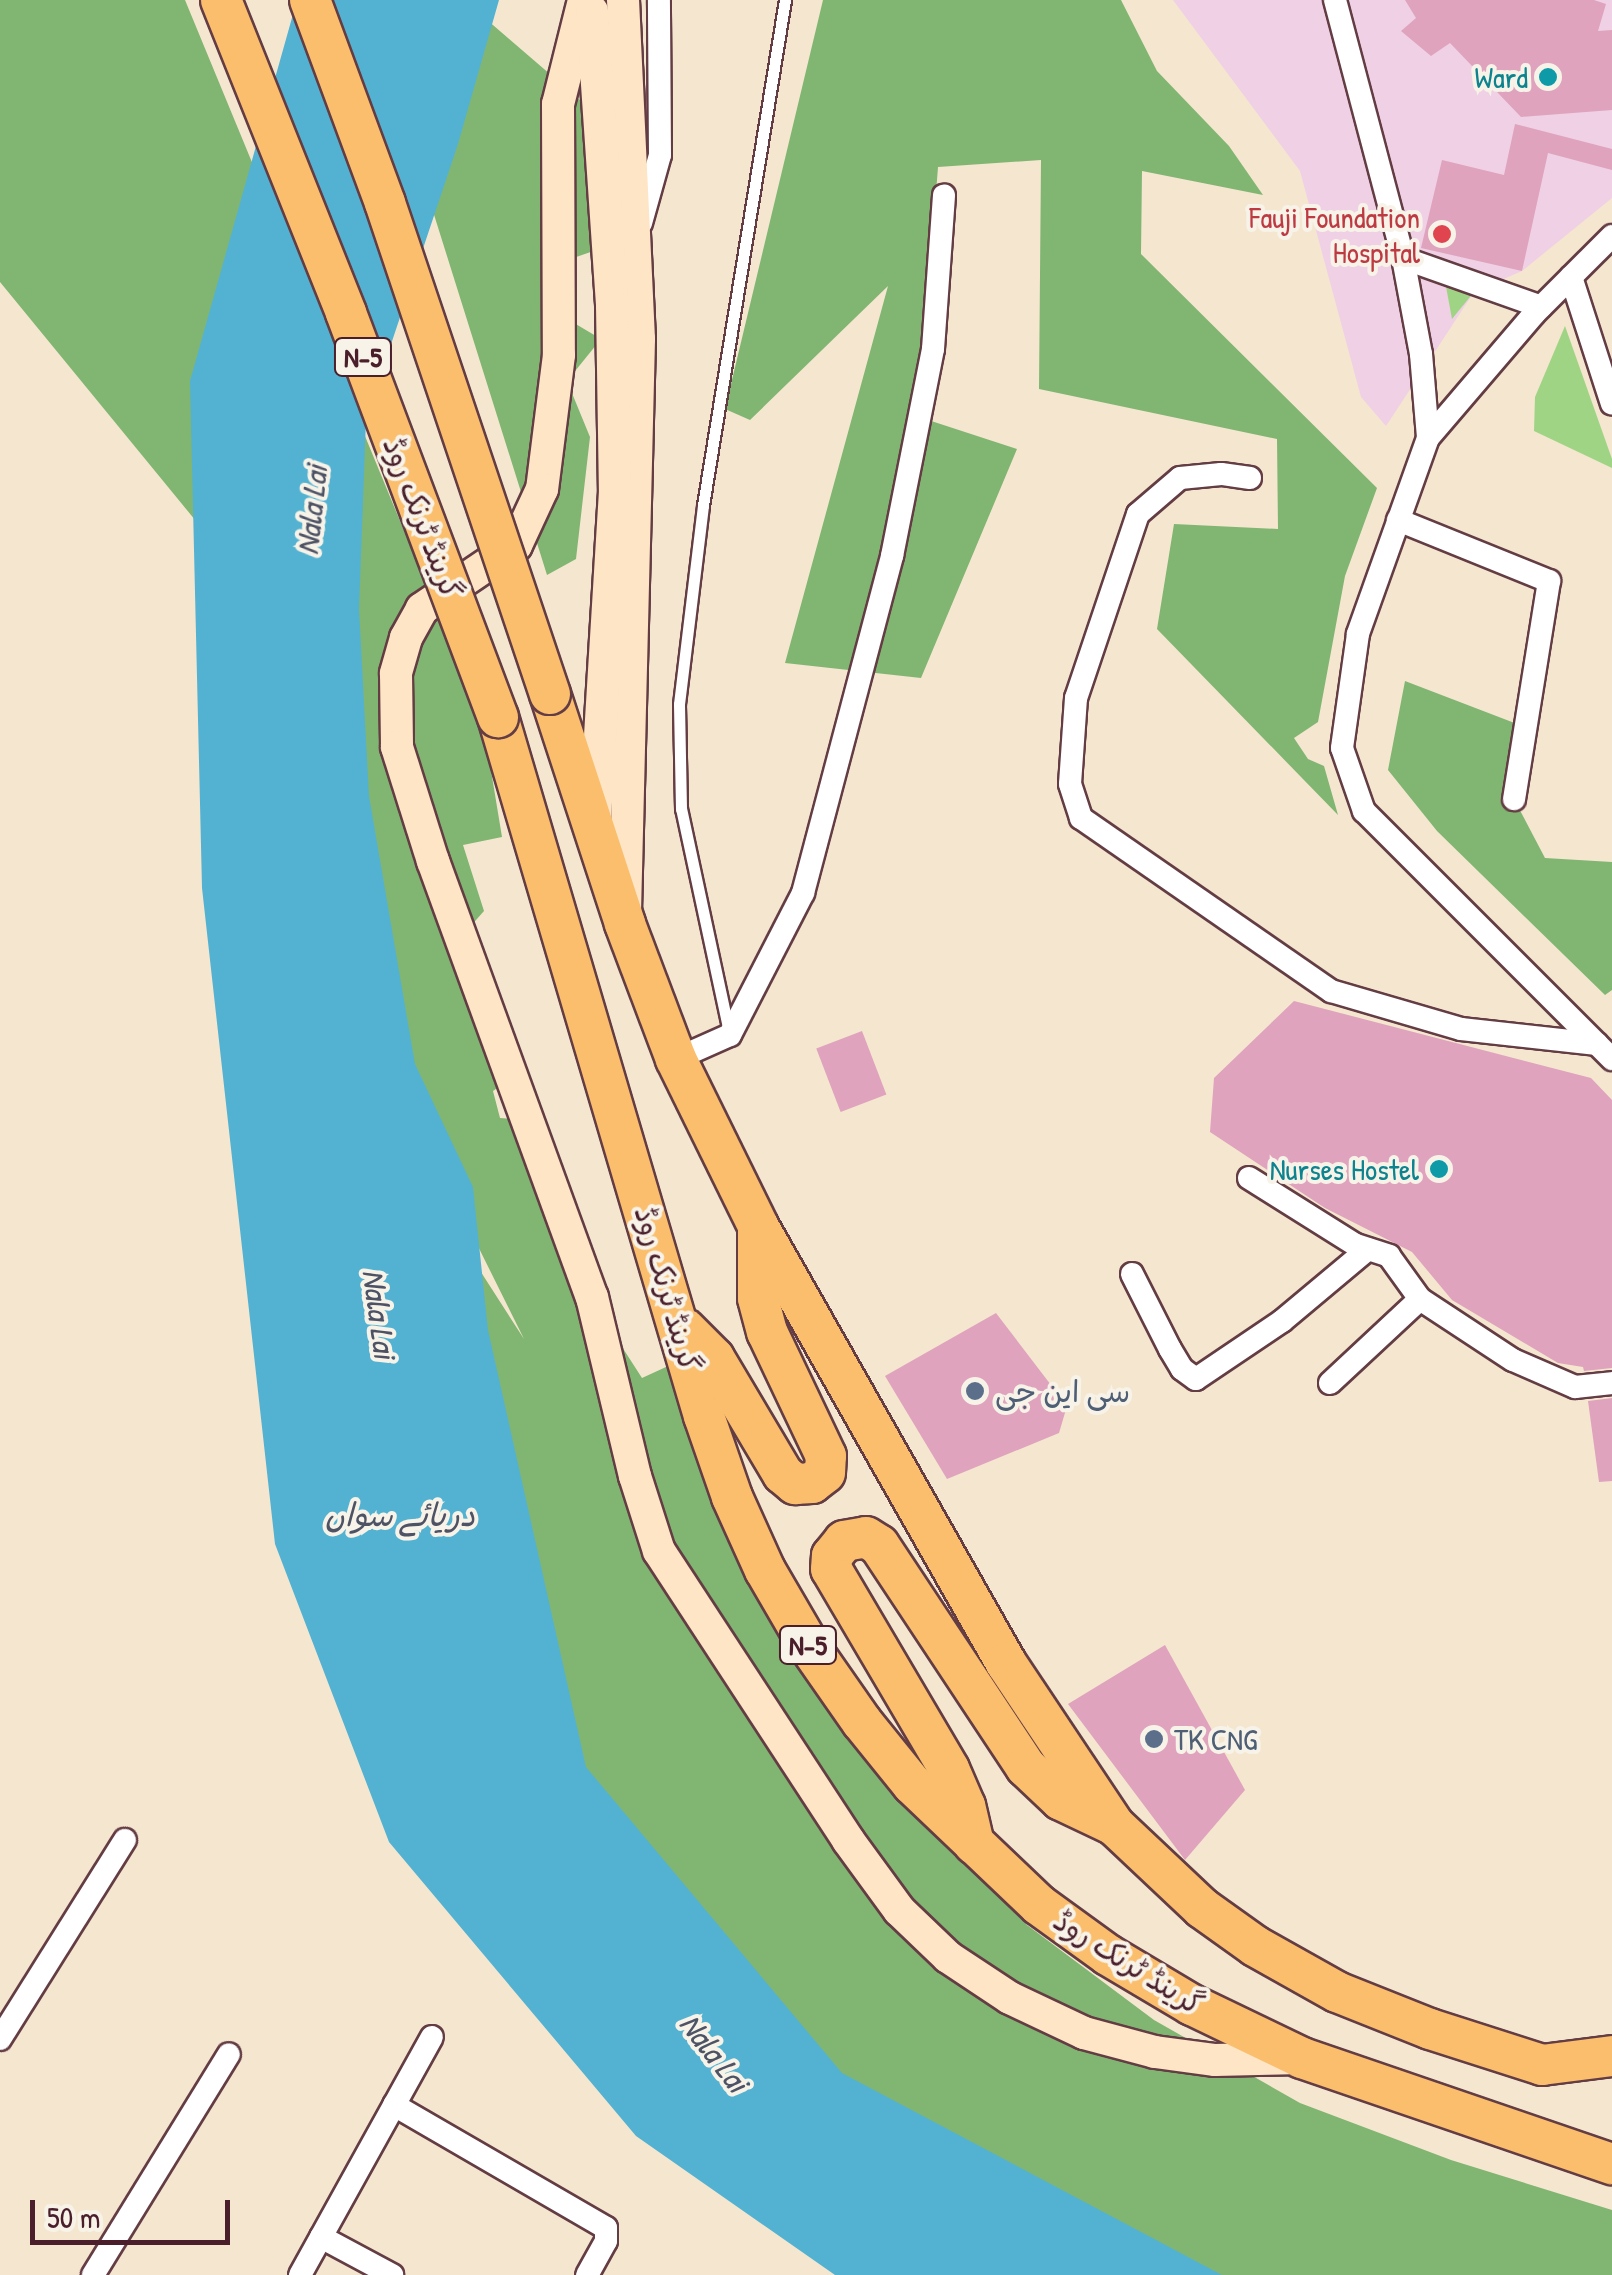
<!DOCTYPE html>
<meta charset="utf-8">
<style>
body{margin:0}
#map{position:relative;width:1612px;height:2275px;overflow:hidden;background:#f5e6d0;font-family:"Patrick Hand","Playpen Sans Arabic",sans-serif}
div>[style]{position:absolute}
.built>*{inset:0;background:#efd0e5}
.green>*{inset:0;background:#a0d485}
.forest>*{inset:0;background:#80b672}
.water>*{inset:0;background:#53b2d1}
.building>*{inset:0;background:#dfa3bd;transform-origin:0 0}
.roads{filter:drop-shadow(2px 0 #643d44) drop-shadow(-2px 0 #643d44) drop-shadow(0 2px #643d44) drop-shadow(0 -2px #643d44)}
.service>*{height:11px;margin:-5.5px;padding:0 5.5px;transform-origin:5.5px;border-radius:5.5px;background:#fff}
.minor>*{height:22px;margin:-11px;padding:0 11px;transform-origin:11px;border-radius:11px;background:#fff}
.secondary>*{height:32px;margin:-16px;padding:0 16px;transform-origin:16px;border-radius:16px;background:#fde5c5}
.trunk>*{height:40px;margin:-20px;padding:0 20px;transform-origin:20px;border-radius:20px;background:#fabe6d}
.bridges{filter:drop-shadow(2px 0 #643d44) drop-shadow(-2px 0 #643d44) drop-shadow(0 2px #643d44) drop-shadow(0 -2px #643d44)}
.trunk-bridge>*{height:40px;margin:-20px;padding:0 20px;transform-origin:20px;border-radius:20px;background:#fabe6d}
.dots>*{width:28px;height:28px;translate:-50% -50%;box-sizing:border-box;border:5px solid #f7f3e8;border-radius:50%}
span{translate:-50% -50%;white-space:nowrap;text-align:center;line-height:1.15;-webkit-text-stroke:8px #f7f3e8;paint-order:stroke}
.shield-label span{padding:2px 8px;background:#f7f3e8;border:2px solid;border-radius:8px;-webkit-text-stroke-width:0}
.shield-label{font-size:28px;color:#4a1f2b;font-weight:700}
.culture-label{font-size:30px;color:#0d838f}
.right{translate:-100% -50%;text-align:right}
.health-label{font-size:30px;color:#be3a42}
.street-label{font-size:30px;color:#4a1f2b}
.service-label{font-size:30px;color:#4e5e75}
.left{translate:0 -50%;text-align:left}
.water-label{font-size:32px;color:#4d5265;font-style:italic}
.scale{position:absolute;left:30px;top:2200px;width:200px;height:45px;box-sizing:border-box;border:5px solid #4a1f2b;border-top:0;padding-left:12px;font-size:30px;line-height:35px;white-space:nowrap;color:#4a1f2b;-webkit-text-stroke:8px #f7f3e8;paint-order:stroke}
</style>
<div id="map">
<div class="built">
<i style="clip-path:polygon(1173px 0,1612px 0,1612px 198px,1522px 271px,1474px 292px,1386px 426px,1361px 397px,1300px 171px)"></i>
</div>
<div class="green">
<i style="clip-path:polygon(1445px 281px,1474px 292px,1452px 319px)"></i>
<i style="clip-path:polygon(1565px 326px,1612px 459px,1612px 468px,1534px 431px,1535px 397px)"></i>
</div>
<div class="forest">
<i style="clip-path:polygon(0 0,185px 0,483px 722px,502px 837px,463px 845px,484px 911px,453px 946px,515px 1075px,493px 1091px,500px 1118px,515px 1119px,593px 1261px,624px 1350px,642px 1378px,679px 1361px,717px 1500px,922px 1816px,1027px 1925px,1154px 2020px,1300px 2103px,1451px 2160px,1612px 2210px,1612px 2275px,1165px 2275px,824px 2094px,530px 1756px,414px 1168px,524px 1339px,383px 1055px,341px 698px,0 282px)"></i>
<i style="clip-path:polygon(464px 0,587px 106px,611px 245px,550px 266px,569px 320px,601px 339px,567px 381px,590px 437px,576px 559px,547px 575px,415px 154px)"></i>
<i style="clip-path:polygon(823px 0,1121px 0,1157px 71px,1229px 146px,1263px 195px,1142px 171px,1141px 254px,1377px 488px,1345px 576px,1318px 722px,1294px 738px,1308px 759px,1324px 766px,1338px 815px,1157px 629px,1174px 524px,1278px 529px,1277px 439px,1039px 389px,1041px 160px,938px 167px,919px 417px,1017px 449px,921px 678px,785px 663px,888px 286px,750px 420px,725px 409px)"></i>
<i style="clip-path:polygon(1405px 681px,1525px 727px,1514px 799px,1545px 858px,1612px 862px,1612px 990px,1605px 995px,1437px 831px,1388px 770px)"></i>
</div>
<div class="water">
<i style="clip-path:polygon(297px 0,499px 0,458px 144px,366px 419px,359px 609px,369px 796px,415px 1064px,473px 1187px,488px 1330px,586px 1767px,842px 2073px,1222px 2275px,835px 2275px,636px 2136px,389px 1842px,275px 1544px,202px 888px,190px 381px)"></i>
</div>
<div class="building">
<i style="clip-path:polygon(1405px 0,1594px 0,1606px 4px,1598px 31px,1612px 30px,1612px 110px,1521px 117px,1450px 43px,1431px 56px,1401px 31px,1416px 18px)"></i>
<i style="clip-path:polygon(1515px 124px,1612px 149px,1612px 170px,1548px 153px,1522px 271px,1421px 248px,1442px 160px,1504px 175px)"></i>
<i style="clip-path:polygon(1294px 1001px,1591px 1078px,1612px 1100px,1612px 1368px,1584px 1371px,1583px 1367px,1558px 1363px,1452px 1300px,1412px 1252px,1325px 1208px,1210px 1132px,1214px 1078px)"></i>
<i style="left:862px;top:1031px;width:68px;height:49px;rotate:69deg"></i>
<i style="clip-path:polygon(996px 1313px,1067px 1406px,1059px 1433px,947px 1479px,885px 1376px)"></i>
<i style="clip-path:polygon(1612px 1398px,1612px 1481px,1599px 1482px,1588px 1401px)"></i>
<i style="clip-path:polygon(1165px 1645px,1245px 1790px,1185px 1860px,1068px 1704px)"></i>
</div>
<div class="roads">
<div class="service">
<i style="left:729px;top:1032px;width:228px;rotate:-102.1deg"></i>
<i style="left:681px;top:809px;width:105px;rotate:-91.1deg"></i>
<i style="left:679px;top:704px;width:200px;rotate:-83.1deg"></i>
<i style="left:703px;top:505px;width:512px;rotate:-80.78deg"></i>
</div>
<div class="minor">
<i style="left:1335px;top:0;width:267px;rotate:75.2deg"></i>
<i style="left:1403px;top:258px;width:98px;rotate:79.4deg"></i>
<i style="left:1421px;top:354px;width:84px;rotate:85.2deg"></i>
<i style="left:641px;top:223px;width:71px;rotate:-74.4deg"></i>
<i style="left:660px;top:155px;width:155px;rotate:-90.4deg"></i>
<i style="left:1612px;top:236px;width:110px;rotate:135deg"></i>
<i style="left:1534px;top:314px;width:163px;rotate:130.5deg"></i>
<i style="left:1428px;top:438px;width:208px;rotate:109.7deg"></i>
<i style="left:1358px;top:634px;width:115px;rotate:98deg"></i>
<i style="left:1342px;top:748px;width:67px;rotate:70.8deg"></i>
<i style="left:1364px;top:811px;width:351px;rotate:45deg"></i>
<i style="left:1403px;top:258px;width:146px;rotate:19.5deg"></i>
<i style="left:1571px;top:277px;width:133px;rotate:72.1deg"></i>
<i style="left:1250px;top:478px;width:29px;rotate:-172deg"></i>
<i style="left:1221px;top:474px;width:41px;rotate:174.4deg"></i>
<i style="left:1180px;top:478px;width:55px;rotate:139.4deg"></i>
<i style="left:1138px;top:514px;width:194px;rotate:108.6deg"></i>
<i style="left:1076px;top:698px;width:86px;rotate:94deg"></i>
<i style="left:1070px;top:784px;width:36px;rotate:72deg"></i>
<i style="left:1081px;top:818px;width:304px;rotate:34.7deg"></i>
<i style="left:1331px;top:991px;width:135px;rotate:16.3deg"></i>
<i style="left:1461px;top:1029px;width:137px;rotate:6.3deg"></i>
<i style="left:1398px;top:520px;width:163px;rotate:22deg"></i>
<i style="left:1549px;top:581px;width:221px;rotate:99.1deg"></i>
<i style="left:676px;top:1059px;width:59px;rotate:-24deg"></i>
<i style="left:730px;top:1035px;width:160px;rotate:-62.8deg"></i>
<i style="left:803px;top:893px;width:349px;rotate:-75.2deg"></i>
<i style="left:892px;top:556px;width:211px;rotate:-78.8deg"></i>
<i style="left:933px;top:349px;width:154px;rotate:-85.9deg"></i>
<i style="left:1249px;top:1178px;width:126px;rotate:32.1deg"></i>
<i style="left:1356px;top:1245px;width:35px;rotate:18deg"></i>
<i style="left:1389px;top:1256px;width:53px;rotate:54.2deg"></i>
<i style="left:1420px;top:1299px;width:111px;rotate:33.3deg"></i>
<i style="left:1513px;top:1360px;width:68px;rotate:23.5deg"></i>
<i style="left:1575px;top:1387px;width:37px;rotate:-6deg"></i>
<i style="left:1132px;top:1274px;width:84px;rotate:63.1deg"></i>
<i style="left:1170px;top:1349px;width:23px;rotate:59deg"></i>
<i style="left:1182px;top:1369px;width:17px;rotate:36deg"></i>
<i style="left:1196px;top:1379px;width:104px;rotate:-34deg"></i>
<i style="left:1282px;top:1321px;width:112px;rotate:-39.9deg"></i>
<i style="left:1330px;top:1383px;width:123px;rotate:-43deg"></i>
<i style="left:0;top:2039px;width:235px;rotate:-57.9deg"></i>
<i style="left:394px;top:2105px;width:245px;rotate:30.1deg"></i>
<i style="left:606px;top:2228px;width:13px;rotate:90deg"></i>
<i style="left:606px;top:2241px;width:39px;rotate:119deg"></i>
<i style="left:321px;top:2237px;width:81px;rotate:28.2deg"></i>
<i style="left:93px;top:2275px;width:259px;rotate:-58.4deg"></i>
<i style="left:300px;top:2275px;width:272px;rotate:-61deg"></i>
</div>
<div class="secondary">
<i style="left:584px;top:0;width:107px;rotate:104deg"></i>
<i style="left:558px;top:104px;width:251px;rotate:89.8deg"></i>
<i style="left:559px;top:355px;width:135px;rotate:97.2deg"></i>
<i style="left:542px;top:489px;width:62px;rotate:114.9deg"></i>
<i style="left:516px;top:545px;width:114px;rotate:145.8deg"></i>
<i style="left:422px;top:609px;width:33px;rotate:119deg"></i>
<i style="left:406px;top:638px;width:37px;rotate:106deg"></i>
<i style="left:396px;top:674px;width:73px;rotate:89.2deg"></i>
<i style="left:397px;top:747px;width:120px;rotate:72.5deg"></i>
<i style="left:433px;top:861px;width:464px;rotate:70deg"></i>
<i style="left:592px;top:1297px;width:184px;rotate:76.5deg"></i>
<i style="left:635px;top:1476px;width:79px;rotate:72.3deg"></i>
<i style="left:659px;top:1551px;width:345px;rotate:56.8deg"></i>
<i style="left:848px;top:1840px;width:87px;rotate:53.9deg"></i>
<i style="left:899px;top:1910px;width:68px;rotate:43.8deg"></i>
<i style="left:948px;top:1957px;width:74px;rotate:33.5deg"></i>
<i style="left:1010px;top:1998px;width:82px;rotate:25.3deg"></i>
<i style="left:1084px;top:2033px;width:73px;rotate:15deg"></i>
<i style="left:1155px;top:2052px;width:61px;rotate:7.6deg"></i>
<i style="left:1215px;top:2060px;width:86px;rotate:-1.3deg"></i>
<i style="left:623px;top:0;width:339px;rotate:87.3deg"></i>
<i style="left:639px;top:339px;width:571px;rotate:91.4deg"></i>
<i style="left:592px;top:11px;width:295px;rotate:86.1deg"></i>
<i style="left:612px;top:305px;width:186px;rotate:89.1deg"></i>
<i style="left:615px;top:491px;width:331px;rotate:93.5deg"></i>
</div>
<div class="trunk">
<i style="left:550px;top:694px;width:242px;rotate:71.9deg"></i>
<i style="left:625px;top:924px;width:144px;rotate:69.3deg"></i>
<i style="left:676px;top:1059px;width:186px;rotate:63.8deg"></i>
<i style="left:758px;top:1226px;width:502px;rotate:60.42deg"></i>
<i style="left:1006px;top:1663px;width:195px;rotate:56.3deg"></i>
<i style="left:1114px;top:1825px;width:121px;rotate:43.3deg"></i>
<i style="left:1202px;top:1908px;width:65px;rotate:35.6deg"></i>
<i style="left:1255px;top:1946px;width:94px;rotate:29.3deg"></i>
<i style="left:1337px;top:1992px;width:100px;rotate:21.7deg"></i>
<i style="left:1430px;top:2029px;width:118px;rotate:17.8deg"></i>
<i style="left:1542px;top:2065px;width:71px;rotate:-7.3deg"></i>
<i style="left:498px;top:717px;width:729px;rotate:73.58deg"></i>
<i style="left:704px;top:1416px;width:86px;rotate:70.9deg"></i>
<i style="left:732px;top:1497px;width:80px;rotate:65.7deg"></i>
<i style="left:765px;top:1570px;width:91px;rotate:59.8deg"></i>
<i style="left:811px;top:1649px;width:89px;rotate:55.1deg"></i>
<i style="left:862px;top:1722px;width:80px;rotate:51.1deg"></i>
<i style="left:912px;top:1784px;width:175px;rotate:43.6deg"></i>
<i style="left:1039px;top:1905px;width:85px;rotate:35.9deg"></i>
<i style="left:1108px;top:1955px;width:98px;rotate:30.8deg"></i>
<i style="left:1192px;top:2005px;width:122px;rotate:25.7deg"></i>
<i style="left:1302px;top:2058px;width:328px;rotate:18.9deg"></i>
<i style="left:685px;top:1329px;width:41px;rotate:45deg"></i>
<i style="left:714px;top:1358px;width:135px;rotate:59.3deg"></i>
<i style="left:783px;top:1474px;width:16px;rotate:40deg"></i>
<i style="left:795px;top:1484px;width:17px;rotate:-3deg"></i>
<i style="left:812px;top:1483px;width:16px;rotate:-38deg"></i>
<i style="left:825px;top:1473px;width:17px;rotate:-87deg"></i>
<i style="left:826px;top:1456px;width:137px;rotate:-115.4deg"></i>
<i style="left:767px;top:1332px;width:35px;rotate:-105deg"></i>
<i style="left:758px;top:1298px;width:68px;rotate:-90deg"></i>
<i style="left:974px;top:1844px;width:39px;rotate:-103deg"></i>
<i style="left:965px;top:1806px;width:40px;rotate:-113.4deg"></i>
<i style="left:949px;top:1769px;width:232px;rotate:-120.5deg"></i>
<i style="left:831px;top:1569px;width:13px;rotate:-86deg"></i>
<i style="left:832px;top:1556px;width:19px;rotate:-51deg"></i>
<i style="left:844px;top:1541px;width:22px;rotate:-10deg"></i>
<i style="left:866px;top:1537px;width:15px;rotate:32deg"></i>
<i style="left:879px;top:1545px;width:266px;rotate:56.5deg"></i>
<i style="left:1026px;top:1767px;width:48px;rotate:43.3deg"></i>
<i style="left:1061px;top:1800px;width:56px;rotate:25.2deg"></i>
</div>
</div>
<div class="bridges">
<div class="trunk-bridge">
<i style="left:221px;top:0;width:337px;rotate:68.2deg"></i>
<i style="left:346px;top:313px;width:432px;rotate:69.4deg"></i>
<i style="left:310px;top:0;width:216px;rotate:69.7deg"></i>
<i style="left:385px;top:203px;width:518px;rotate:71.43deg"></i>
</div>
</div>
<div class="dots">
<i style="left:1548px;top:77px;background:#0f9aa8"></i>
<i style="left:1442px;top:234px;background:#e0444e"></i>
<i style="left:1439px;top:1169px;background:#0f9aa8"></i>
<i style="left:975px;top:1391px;background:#5c6f8a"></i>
<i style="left:1154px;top:1739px;background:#5c6f8a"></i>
</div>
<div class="shield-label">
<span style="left:363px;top:357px">N-5</span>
<span style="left:808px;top:1645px">N-5</span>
</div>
<div class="culture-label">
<span class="right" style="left:1528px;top:77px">Ward</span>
<span class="right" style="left:1419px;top:1169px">Nurses Hostel</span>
</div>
<div class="health-label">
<span class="right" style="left:1420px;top:234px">Fauji Foundation<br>Hospital</span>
</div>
<div class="street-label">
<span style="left:423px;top:518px;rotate:69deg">گرینڈ ٹرنک روڈ</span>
<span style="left:668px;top:1289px;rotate:74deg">گرینڈ ٹرنک روڈ</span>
<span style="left:1129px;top:1962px;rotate:32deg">گرینڈ ٹرنک روڈ</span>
</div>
<div class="service-label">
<span class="left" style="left:995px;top:1391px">سی این جی</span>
<span class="left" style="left:1174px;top:1739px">TK CNG</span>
</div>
<div class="water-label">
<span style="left:312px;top:510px;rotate:-84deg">Nala Lai</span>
<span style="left:379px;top:1314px;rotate:82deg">Nala Lai</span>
<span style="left:400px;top:1515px">دریائے سواں</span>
<span style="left:714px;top:2053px;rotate:52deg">Nala Lai</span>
</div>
<div class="scale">50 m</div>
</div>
